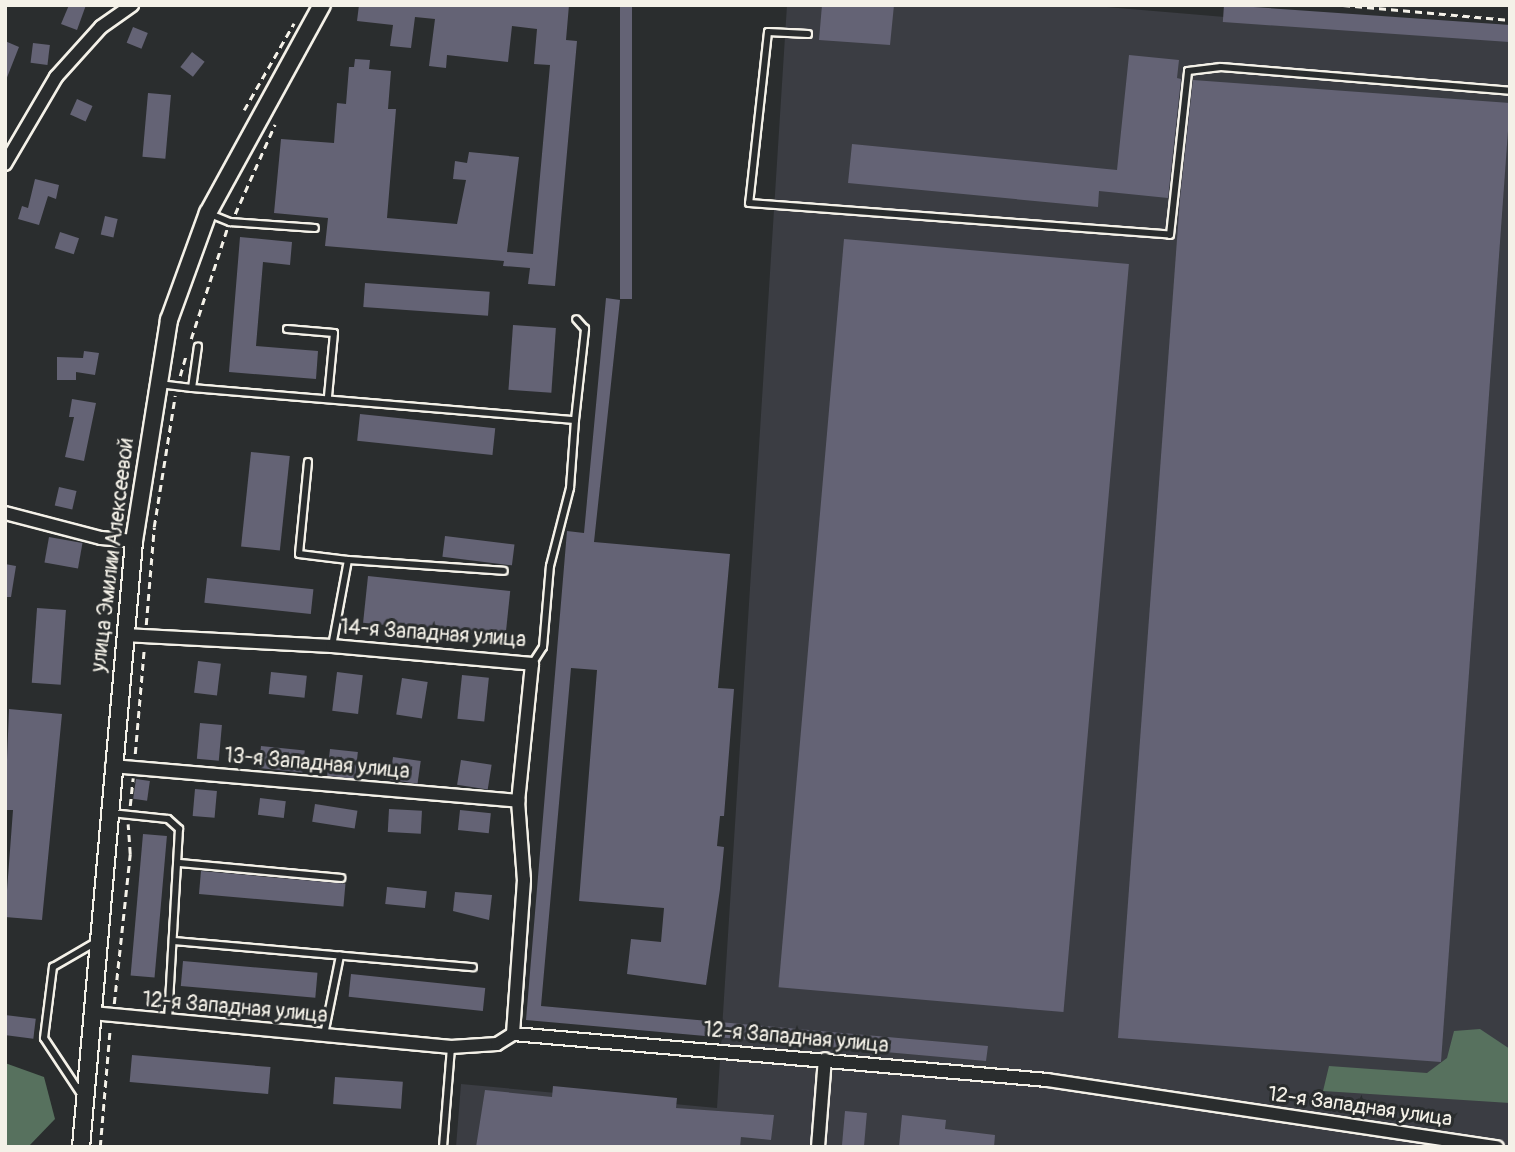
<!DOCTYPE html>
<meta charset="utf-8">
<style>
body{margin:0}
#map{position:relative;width:1515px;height:1152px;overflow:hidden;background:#2a2d2e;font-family:Pangolin,sans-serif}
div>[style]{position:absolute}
.built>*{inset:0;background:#3b3d43}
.green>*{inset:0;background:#57715e}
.building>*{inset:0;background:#646375;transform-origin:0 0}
.path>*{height:2.5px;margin-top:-1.25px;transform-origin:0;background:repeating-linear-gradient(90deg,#f4f1e8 0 7px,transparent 0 12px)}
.roads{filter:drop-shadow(2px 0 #f4f1e8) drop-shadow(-2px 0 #f4f1e8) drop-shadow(0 2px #f4f1e8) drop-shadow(0 -2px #f4f1e8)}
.lane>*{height:6px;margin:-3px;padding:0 3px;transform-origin:3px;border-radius:3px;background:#2a2d2e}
.street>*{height:12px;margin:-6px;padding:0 6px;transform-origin:6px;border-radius:6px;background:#2a2d2e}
.secondary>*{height:16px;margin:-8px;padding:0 8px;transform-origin:8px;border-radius:8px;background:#2a2d2e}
span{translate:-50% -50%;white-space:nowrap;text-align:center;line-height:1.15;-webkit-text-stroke:6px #2a2d2e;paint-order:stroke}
.street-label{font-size:21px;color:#f4f1e8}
.frame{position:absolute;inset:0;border:7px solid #f4f1e8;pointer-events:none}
</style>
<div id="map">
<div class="built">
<i style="clip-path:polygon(787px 5px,1083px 5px,1510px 41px,1510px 1147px,456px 1147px,461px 1084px,717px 1108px)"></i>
</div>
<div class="green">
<i style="clip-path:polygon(1480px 1029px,1510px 1049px,1510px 1103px,1323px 1091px,1329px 1066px,1427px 1073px,1447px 1058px,1454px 1031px)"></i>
<i style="clip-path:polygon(5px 1063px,44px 1077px,55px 1119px,28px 1147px,5px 1147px)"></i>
</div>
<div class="building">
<i style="clip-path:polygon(69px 5px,86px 5px,77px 30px,61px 24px)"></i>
<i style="clip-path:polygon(359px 5px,569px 5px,566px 40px,577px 41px,555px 286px,528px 284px,530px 268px,503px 266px,504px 261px,325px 246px,328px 218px,274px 213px,281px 139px,334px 143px,337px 103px,346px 104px,349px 67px,354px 67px,355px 59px,370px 60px,369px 69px,391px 71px,388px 109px,396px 109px,387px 218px,457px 224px,466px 180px,453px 179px,455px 161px,467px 163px,469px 152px,519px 157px,507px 252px,533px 254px,550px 65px,534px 64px,537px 29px,512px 26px,508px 62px,447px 55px,446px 68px,429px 66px,435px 19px,415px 17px,411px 48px,390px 46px,393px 25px,357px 21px)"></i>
<i style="left:620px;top:5px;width:12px;height:294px"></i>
<i style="clip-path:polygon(822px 5px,894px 5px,890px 45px,819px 40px)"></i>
<i style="left:1224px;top:5px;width:287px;height:17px;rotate:4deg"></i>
<i style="left:133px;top:27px;width:16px;height:17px;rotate:22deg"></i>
<i style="clip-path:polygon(5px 41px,19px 47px,6px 80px,5px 80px)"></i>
<i style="left:33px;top:43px;width:17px;height:20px;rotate:7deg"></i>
<i style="left:192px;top:52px;width:16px;height:19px;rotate:38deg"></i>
<i style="clip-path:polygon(1129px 55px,1179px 60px,1177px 78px,1181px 79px,1168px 198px,1099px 191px,1098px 207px,848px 183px,852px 144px,1117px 170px)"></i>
<i style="clip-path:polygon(1193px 80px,1510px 103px,1441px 1062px,1118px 1038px,1180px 199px)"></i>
<i style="left:148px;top:93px;width:23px;height:64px;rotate:5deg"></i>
<i style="left:77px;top:99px;width:17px;height:17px;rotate:24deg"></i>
<i style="clip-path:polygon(35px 179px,59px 185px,56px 199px,48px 196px,39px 225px,18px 219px,22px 206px,28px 208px)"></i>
<i style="left:105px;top:216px;width:13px;height:19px;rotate:13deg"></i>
<i style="left:60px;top:232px;width:20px;height:17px;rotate:18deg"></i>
<i style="clip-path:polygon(240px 237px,292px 242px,290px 265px,263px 262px,256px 346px,318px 351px,316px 379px,229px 372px)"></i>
<i style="left:844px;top:239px;width:286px;height:751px;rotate:5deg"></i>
<i style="left:365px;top:283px;width:125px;height:24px;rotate:4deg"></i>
<i style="clip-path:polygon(606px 298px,620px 300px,594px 542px,730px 554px,718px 688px,734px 689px,724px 816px,720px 816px,717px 846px,724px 847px,720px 889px,706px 985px,627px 974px,631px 939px,661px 942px,664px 908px,579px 901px,597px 670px,571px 668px,541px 1006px,988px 1046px,986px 1061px,526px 1020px,567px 531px,584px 533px)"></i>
<i style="left:513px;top:325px;width:43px;height:65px;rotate:4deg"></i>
<i style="clip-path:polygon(84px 351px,99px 353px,95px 375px,76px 372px,76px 380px,57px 380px,57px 357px,83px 358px)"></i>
<i style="clip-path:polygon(72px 399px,96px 403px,84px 461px,65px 457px,74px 417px,69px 417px)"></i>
<i style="left:360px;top:414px;width:136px;height:27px;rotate:6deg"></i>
<i style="left:251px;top:452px;width:39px;height:95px;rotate:6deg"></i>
<i style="left:59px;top:487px;width:18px;height:19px;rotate:13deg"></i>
<i style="left:445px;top:536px;width:70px;height:21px;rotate:7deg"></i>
<i style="left:49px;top:537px;width:34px;height:26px;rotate:10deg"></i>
<i style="clip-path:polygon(5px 564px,16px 566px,11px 597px,5px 597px)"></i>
<i style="left:368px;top:576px;width:143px;height:47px;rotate:6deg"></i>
<i style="left:207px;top:578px;width:107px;height:25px;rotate:6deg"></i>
<i style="left:37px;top:608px;width:29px;height:75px;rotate:4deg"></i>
<i style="left:198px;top:661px;width:23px;height:32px;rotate:7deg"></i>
<i style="left:271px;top:672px;width:36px;height:22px;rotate:6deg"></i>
<i style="left:337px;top:672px;width:26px;height:39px;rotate:7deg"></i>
<i style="left:462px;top:675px;width:27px;height:44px;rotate:6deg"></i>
<i style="left:402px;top:678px;width:26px;height:37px;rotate:9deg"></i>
<i style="clip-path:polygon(9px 709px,62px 714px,42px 920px,5px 917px,13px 810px,5px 810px)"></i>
<i style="left:200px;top:723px;width:22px;height:36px;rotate:5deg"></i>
<i style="left:261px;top:746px;width:44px;height:22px;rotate:6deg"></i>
<i style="left:330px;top:749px;width:28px;height:27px;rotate:6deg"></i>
<i style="left:393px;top:757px;width:28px;height:23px;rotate:8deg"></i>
<i style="left:461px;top:760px;width:31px;height:25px;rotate:9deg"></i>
<i style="left:136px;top:779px;width:14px;height:20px;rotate:8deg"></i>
<i style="left:195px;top:789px;width:22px;height:27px;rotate:5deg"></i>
<i style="left:260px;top:798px;width:26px;height:17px;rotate:7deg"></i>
<i style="left:315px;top:804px;width:43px;height:18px;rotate:9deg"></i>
<i style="left:389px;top:809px;width:33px;height:23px;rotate:3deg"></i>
<i style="left:460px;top:810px;width:31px;height:20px;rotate:6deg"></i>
<i style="left:143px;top:834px;width:24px;height:142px;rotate:5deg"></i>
<i style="left:201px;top:871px;width:145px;height:23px;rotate:5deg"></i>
<i style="left:387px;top:887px;width:40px;height:17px;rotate:6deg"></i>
<i style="clip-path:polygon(455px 892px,492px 895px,489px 920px,453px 911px)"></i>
<i style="left:183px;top:961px;width:135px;height:25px;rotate:5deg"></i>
<i style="left:351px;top:974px;width:135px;height:23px;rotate:6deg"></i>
<i style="left:5px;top:1015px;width:31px;height:20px;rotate:7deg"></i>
<i style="left:132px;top:1055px;width:139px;height:27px;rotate:5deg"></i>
<i style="left:335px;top:1077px;width:68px;height:27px;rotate:4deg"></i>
<i style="clip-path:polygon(553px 1086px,677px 1098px,676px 1108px,774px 1115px,771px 1140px,741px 1137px,740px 1147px,476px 1147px,485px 1090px,552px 1097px)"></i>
<i style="left:845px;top:1111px;width:22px;height:36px;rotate:5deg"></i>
<i style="clip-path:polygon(902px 1115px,946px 1120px,945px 1129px,995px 1135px,994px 1147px,899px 1147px)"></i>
</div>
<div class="path">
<i style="left:1343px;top:5px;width:168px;rotate:5.1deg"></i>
<i style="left:244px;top:110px;width:100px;rotate:-60.1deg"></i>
<i style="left:235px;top:214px;width:98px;rotate:-66deg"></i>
<i style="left:191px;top:339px;width:116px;rotate:-71.9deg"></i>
<i style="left:180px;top:376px;width:22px;rotate:-74deg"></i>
<i style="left:146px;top:625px;width:98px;rotate:-85.3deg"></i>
<i style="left:154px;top:527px;width:133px;rotate:-80.9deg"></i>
<i style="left:135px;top:754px;width:105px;rotate:-85.1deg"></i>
<i style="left:130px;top:806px;width:28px;rotate:-84deg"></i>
<i style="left:114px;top:1004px;width:151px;rotate:-83.9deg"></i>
<i style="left:130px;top:854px;width:30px;rotate:-94deg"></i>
<i style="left:100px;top:1147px;width:119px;rotate:-85.2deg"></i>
</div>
<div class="roads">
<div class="lane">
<i style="left:808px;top:34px;width:40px;rotate:-177.1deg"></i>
<i style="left:768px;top:32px;width:172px;rotate:96.3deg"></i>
<i style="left:749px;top:203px;width:422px;rotate:4.3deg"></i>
<i style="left:1170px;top:235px;width:165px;rotate:-83.7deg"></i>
<i style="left:1188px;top:71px;width:33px;rotate:-7deg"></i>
<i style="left:1221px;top:67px;width:290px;rotate:4.7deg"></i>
<i style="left:210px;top:214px;width:22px;rotate:22deg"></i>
<i style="left:230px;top:222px;width:85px;rotate:4deg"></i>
<i style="left:287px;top:329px;width:47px;rotate:4.9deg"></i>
<i style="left:334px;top:333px;width:64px;rotate:95.4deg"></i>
<i style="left:159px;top:384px;width:33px;rotate:7deg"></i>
<i style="left:192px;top:388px;width:42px;rotate:-81.9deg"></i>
<i style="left:192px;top:388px;width:384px;rotate:4.8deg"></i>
<i style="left:575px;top:420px;width:92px;rotate:-83.7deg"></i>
<i style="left:585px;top:329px;width:13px;rotate:-132deg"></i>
<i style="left:308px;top:462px;width:92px;rotate:95.6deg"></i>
<i style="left:299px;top:554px;width:49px;rotate:7deg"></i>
<i style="left:348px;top:560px;width:87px;rotate:100.5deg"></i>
<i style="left:348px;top:560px;width:156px;rotate:4deg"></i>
<i style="left:532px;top:664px;width:20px;rotate:-57deg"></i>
<i style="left:543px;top:647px;width:81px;rotate:-85.1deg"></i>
<i style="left:550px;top:566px;width:81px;rotate:-75.6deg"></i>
<i style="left:570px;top:488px;width:68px;rotate:-85.8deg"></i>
<i style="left:111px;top:813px;width:57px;rotate:6deg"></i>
<i style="left:168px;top:819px;width:15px;rotate:42deg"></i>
<i style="left:179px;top:829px;width:192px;rotate:93.3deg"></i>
<i style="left:180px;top:863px;width:162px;rotate:5.3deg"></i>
<i style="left:174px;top:941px;width:300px;rotate:5deg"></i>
<i style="left:324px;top:1035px;width:81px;rotate:-78.6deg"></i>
<i style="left:81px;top:1094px;width:67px;rotate:-123.5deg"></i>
<i style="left:44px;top:1038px;width:72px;rotate:-82.8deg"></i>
<i style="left:53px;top:967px;width:50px;rotate:-30.2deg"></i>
<i style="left:443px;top:1147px;width:100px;rotate:-85.4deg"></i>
</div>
<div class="street">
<i style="left:5px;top:164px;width:101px;rotate:-59.6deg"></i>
<i style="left:56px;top:77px;width:67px;rotate:-48deg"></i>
<i style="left:101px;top:27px;width:38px;rotate:-35deg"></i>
<i style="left:5px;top:513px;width:99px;rotate:14.6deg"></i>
<i style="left:101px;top:538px;width:33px;rotate:5deg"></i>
<i style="left:124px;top:635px;width:208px;rotate:3deg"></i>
<i style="left:332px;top:646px;width:201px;rotate:5.1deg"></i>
<i style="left:532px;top:664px;width:138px;rotate:95.8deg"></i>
<i style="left:518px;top:801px;width:79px;rotate:85.7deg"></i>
<i style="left:524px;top:880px;width:154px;rotate:94.1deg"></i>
<i style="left:112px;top:766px;width:408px;rotate:4.9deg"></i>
<i style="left:92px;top:1013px;width:361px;rotate:5.4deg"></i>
<i style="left:451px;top:1047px;width:46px;rotate:-3.7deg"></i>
<i style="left:497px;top:1044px;width:19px;rotate:-32deg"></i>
<i style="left:513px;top:1034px;width:536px;rotate:4.92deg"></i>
<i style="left:1047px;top:1080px;width:455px;rotate:8.5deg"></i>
<i style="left:818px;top:1147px;width:88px;rotate:-85.5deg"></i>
</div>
<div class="secondary">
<i style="left:81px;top:1147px;width:608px;rotate:-85deg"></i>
<i style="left:134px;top:541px;width:224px;rotate:-81deg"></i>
<i style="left:169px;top:320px;width:114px;rotate:-70deg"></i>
<i style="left:208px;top:213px;width:237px;rotate:-61.3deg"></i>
</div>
</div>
<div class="street-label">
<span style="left:113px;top:555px;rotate:-83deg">улица Эмилии Алексеевой</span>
<span style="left:433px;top:634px;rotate:4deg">14-я Западная улица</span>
<span style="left:317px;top:764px;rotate:5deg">13-я Западная улица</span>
<span style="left:235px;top:1008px;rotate:5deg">12-я Западная улица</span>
<span style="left:796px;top:1038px;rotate:5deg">12-я Западная улица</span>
<span style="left:1360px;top:1107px;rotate:8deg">12-я Западная улица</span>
</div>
<div class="frame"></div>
</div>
